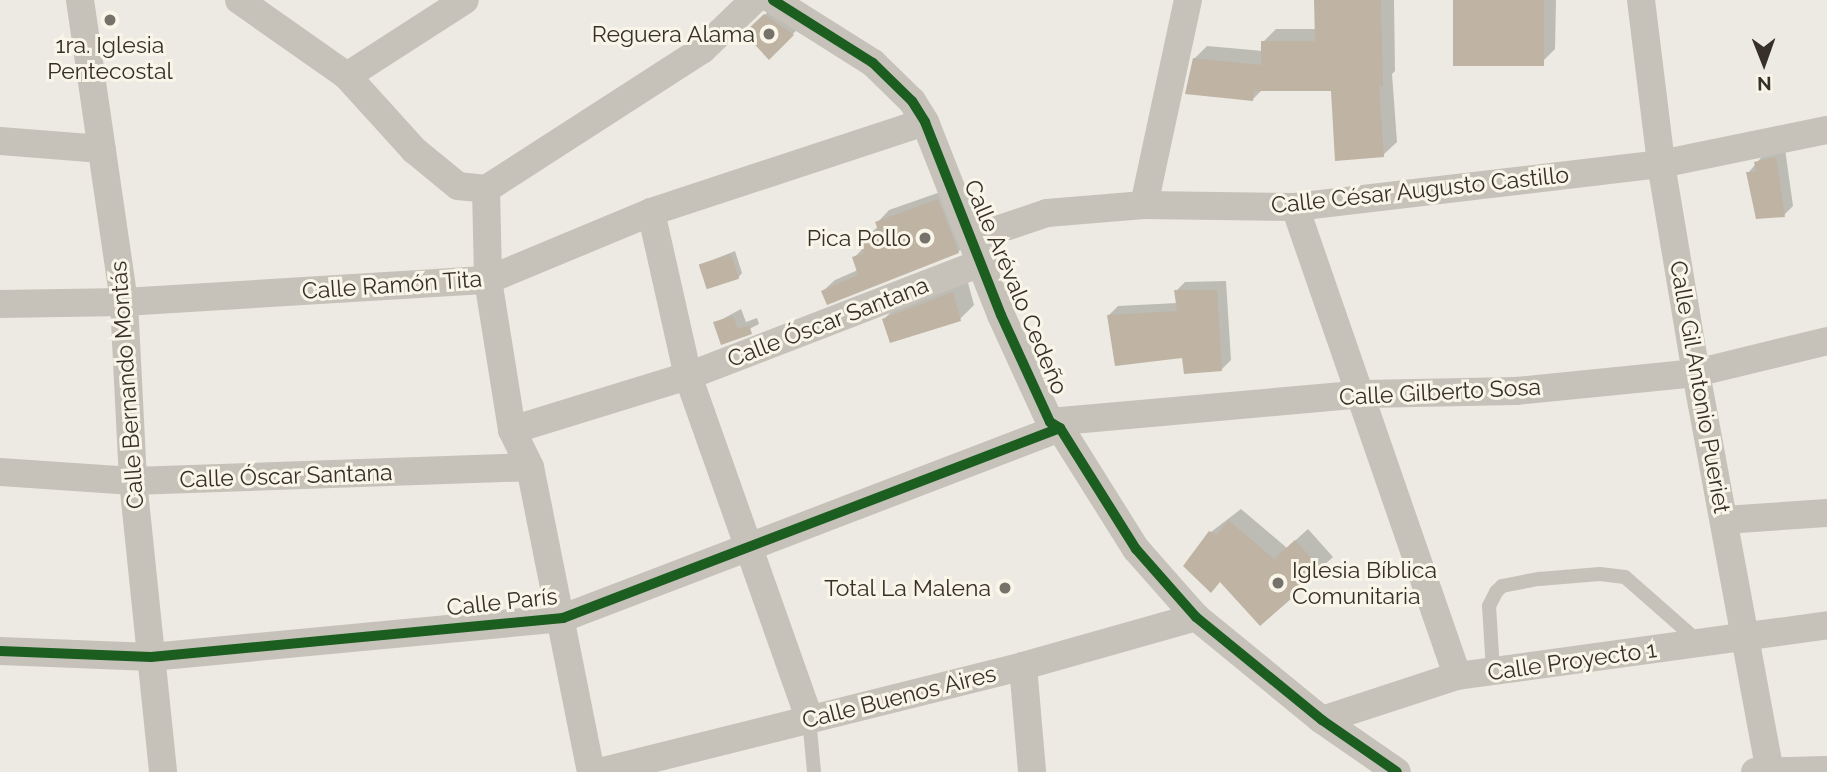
<!DOCTYPE html>
<meta charset="utf-8">
<style>
body{margin:0}
#map{position:relative;width:1827px;height:772px;overflow:hidden;background:#eceae2;font-family:Raleway,sans-serif}
div>[style]{position:absolute}
.shadow>*{inset:0;background:#0003}
.building>*{inset:0;background:#bfb3a4;transform-origin:0 0}
.service>*{height:14px;margin:-7px;padding:0 7px;transform-origin:7px;border-radius:7px;background:#c6c2ba}
.minor>*{height:28px;margin:-14px;padding:0 14px;transform-origin:14px;border-radius:14px;background:#c6c2ba}
.cycleway>*{height:10px;margin:-5px;padding:0 5px;transform-origin:5px;border-radius:5px;background:#1b5e20}
.dots>*{width:19px;height:19px;translate:-50% -50%;box-sizing:border-box;border:4px solid #f9f6e9;border-radius:50%}
span{translate:-50% -50%;white-space:nowrap;text-align:center;line-height:1.15;-webkit-text-stroke:6px #f9f6e9;paint-order:stroke}
.poi-label{font-size:23px;color:#363029}
.right{translate:-100% -50%;text-align:right}
.left{translate:0 -50%;text-align:left}
.street-label{font-size:23px;color:#363029}
.north{position:absolute;left:1729px;top:28px;width:70px;height:70px;-webkit-text-stroke:5px #f9f6e9;paint-order:stroke;rotate:179deg;font-size:19px;font-weight:700;line-height:28px;text-align:center;color:#363029}
.north::after{content:'';display:block;margin:auto;width:24px;height:32px;background:#363029;clip-path:polygon(50% 0,100% 100%,50% 72%,0 100%)}
</style>
<div id="map">
<div class="shadow">
<i style="clip-path:polygon(1315px 0,1394px 0,1395px 71px,1392px 74px,1397px 142px,1383px 155px,1332px 89px,1262px 90px,1253px 99px,1194px 59px,1207px 46px,1263px 51px,1263px 42px,1276px 29px,1316px 29px)"></i>
<i style="clip-path:polygon(1455px 0,1556px 0,1555px 49px,1543px 61px)"></i>
<i style="clip-path:polygon(774px 6px,802px 25px,769px 57px,746px 33px)"></i>
<i style="clip-path:polygon(1785px 149px,1793px 206px,1784px 215px,1748px 173px,1765px 153px)"></i>
<i style="clip-path:polygon(949px 189px,970px 240px,958px 252px,823px 291px,835px 280px,858px 270px,854px 258px,864px 247px,861px 241px,879px 226px,878px 222px,889px 210px)"></i>
<i style="clip-path:polygon(735px 251px,742px 273px,738px 278px,700px 265px)"></i>
<i style="clip-path:polygon(967px 279px,974px 305px,960px 319px,884px 319px,898px 305px)"></i>
<i style="clip-path:polygon(1226px 281px,1231px 360px,1222px 369px,1183px 356px,1109px 315px,1118px 306px,1177px 303px,1176px 291px,1185px 282px)"></i>
<i style="clip-path:polygon(741px 309px,746px 322px,757px 318px,759px 324px,722px 343px,715px 323px)"></i>
<i style="clip-path:polygon(1241px 509px,1287px 548px,1308px 529px,1333px 557px,1260px 624px,1211px 532px)"></i>
</div>
<div class="building">
<i style="clip-path:polygon(1314px 0,1381px 0,1383px 86px,1379px 86px,1384px 157px,1335px 161px,1331px 91px,1254px 91px,1253px 101px,1185px 94px,1193px 58px,1261px 65px,1261px 41px,1315px 41px)"></i>
<i style="left:1453px;top:0;width:91px;height:66px"></i>
<i style="clip-path:polygon(764px 14px,794px 35px,769px 60px,744px 33px)"></i>
<i style="clip-path:polygon(1776px 157px,1785px 217px,1756px 219px,1746px 172px,1756px 172px,1754px 162px)"></i>
<i style="clip-path:polygon(938px 199px,959px 253px,827px 305px,821px 291px,858px 275px,852px 257px,864px 253px,859px 240px,879px 232px,875px 222px)"></i>
<i style="left:731px;top:254px;width:26px;height:34px;rotate:72deg"></i>
<i style="clip-path:polygon(1174px 290px,1217px 290px,1222px 371px,1184px 374px,1182px 358px,1115px 366px,1107px 315px,1177px 311px)"></i>
<i style="clip-path:polygon(953px 292px,961px 321px,890px 343px,882px 319px)"></i>
<i style="clip-path:polygon(733px 316px,738px 329px,749px 325px,752px 334px,721px 345px,713px 322px)"></i>
<i style="clip-path:polygon(1228px 520px,1274px 559px,1295px 540px,1323px 571px,1260px 626px,1220px 582px,1211px 593px,1183px 566px,1209px 531px,1217px 535px)"></i>
</div>
<div class="service">
<i style="left:1493px;top:671px;width:65px;rotate:-93.5deg"></i>
<i style="left:1489px;top:606px;width:16px;rotate:-63deg"></i>
<i style="left:1496px;top:592px;width:8px;rotate:-45deg"></i>
<i style="left:1502px;top:586px;width:38px;rotate:-11deg"></i>
<i style="left:1539px;top:579px;width:61px;rotate:-4.7deg"></i>
<i style="left:1600px;top:574px;width:25px;rotate:7deg"></i>
<i style="left:1625px;top:577px;width:98px;rotate:41.3deg"></i>
<i style="left:809px;top:718px;width:54px;rotate:84.7deg"></i>
</div>
<div class="minor">
<i style="left:80px;top:0;width:305px;rotate:81.7deg"></i>
<i style="left:124px;top:302px;width:179px;rotate:87.1deg"></i>
<i style="left:133px;top:481px;width:293px;rotate:84.1deg"></i>
<i style="left:239px;top:0;width:132px;rotate:35.1deg"></i>
<i style="left:347px;top:76px;width:100px;rotate:47.8deg"></i>
<i style="left:414px;top:150px;width:57px;rotate:39.3deg"></i>
<i style="left:458px;top:186px;width:28px;rotate:6deg"></i>
<i style="left:486px;top:189px;width:257px;rotate:-32.8deg"></i>
<i style="left:702px;top:50px;width:72px;rotate:-43.9deg"></i>
<i style="left:773px;top:0;width:118px;rotate:32.2deg"></i>
<i style="left:873px;top:63px;width:54px;rotate:44.3deg"></i>
<i style="left:912px;top:101px;width:25px;rotate:58deg"></i>
<i style="left:925px;top:122px;width:207px;rotate:68.5deg"></i>
<i style="left:1001px;top:315px;width:118px;rotate:65.4deg"></i>
<i style="left:1050px;top:422px;width:12px;rotate:31deg"></i>
<i style="left:1060px;top:428px;width:143px;rotate:57.9deg"></i>
<i style="left:1136px;top:549px;width:91px;rotate:48.6deg"></i>
<i style="left:1196px;top:617px;width:163px;rotate:39.3deg"></i>
<i style="left:1322px;top:720px;width:91px;rotate:34.7deg"></i>
<i style="left:1641px;top:0;width:165px;rotate:83deg"></i>
<i style="left:1661px;top:164px;width:212px;rotate:80.5deg"></i>
<i style="left:1696px;top:373px;width:406px;rotate:79.5deg"></i>
<i style="left:347px;top:76px;width:140px;rotate:-32.8deg"></i>
<i style="left:0;top:141px;width:102px;rotate:4.5deg"></i>
<i style="left:486px;top:189px;width:91px;rotate:88.7deg"></i>
<i style="left:488px;top:280px;width:152px;rotate:80.9deg"></i>
<i style="left:512px;top:430px;width:41px;rotate:64.1deg"></i>
<i style="left:530px;top:467px;width:311px;rotate:78.7deg"></i>
<i style="left:1144px;top:205px;width:210px;rotate:-77.9deg"></i>
<i style="left:1295px;top:207px;width:496px;rotate:70.9deg"></i>
<i style="left:651px;top:212px;width:168px;rotate:77.3deg"></i>
<i style="left:688px;top:376px;width:363px;rotate:70.5deg"></i>
<i style="left:973px;top:238px;width:78px;rotate:-18.7deg"></i>
<i style="left:1047px;top:213px;width:97px;rotate:-4.7deg"></i>
<i style="left:1144px;top:205px;width:151px;rotate:0.8deg"></i>
<i style="left:1295px;top:207px;width:369px;rotate:-6.7deg"></i>
<i style="left:1661px;top:164px;width:169px;rotate:-11.6deg"></i>
<i style="left:0;top:304px;width:124px;rotate:-0.9deg"></i>
<i style="left:124px;top:302px;width:365px;rotate:-3.5deg"></i>
<i style="left:488px;top:280px;width:177px;rotate:-22.6deg"></i>
<i style="left:651px;top:212px;width:288px;rotate:-18.2deg"></i>
<i style="left:1050px;top:422px;width:314px;rotate:-5.1deg"></i>
<i style="left:1363px;top:394px;width:153px;rotate:-1.1deg"></i>
<i style="left:1516px;top:391px;width:181px;rotate:-5.7deg"></i>
<i style="left:1696px;top:373px;width:135px;rotate:-13.7deg"></i>
<i style="left:512px;top:430px;width:184px;rotate:-17.1deg"></i>
<i style="left:688px;top:376px;width:316px;rotate:-21.1deg"></i>
<i style="left:0;top:472px;width:133px;rotate:3.9deg"></i>
<i style="left:133px;top:481px;width:397px;rotate:-2deg"></i>
<i style="left:1724px;top:520px;width:103px;rotate:-3.9deg"></i>
<i style="left:0;top:651px;width:151px;rotate:2.3deg"></i>
<i style="left:151px;top:657px;width:414px;rotate:-5.4deg"></i>
<i style="left:563px;top:618px;width:532px;rotate:-20.92deg"></i>
<i style="left:1023px;top:666px;width:106px;rotate:85.1deg"></i>
<i style="left:1322px;top:720px;width:142px;rotate:-18.1deg"></i>
<i style="left:1457px;top:676px;width:373px;rotate:-7.8deg"></i>
<i style="left:599px;top:772px;width:437px;rotate:-14deg"></i>
<i style="left:1023px;top:666px;width:180px;rotate:-15.8deg"></i>
<i style="left:1755px;top:772px;width:72px;rotate:-1.6deg"></i>
</div>
<div class="cycleway">
<i style="left:773px;top:0;width:118px;rotate:32.2deg"></i>
<i style="left:873px;top:63px;width:54px;rotate:44.3deg"></i>
<i style="left:912px;top:101px;width:25px;rotate:58deg"></i>
<i style="left:925px;top:122px;width:207px;rotate:68.5deg"></i>
<i style="left:1001px;top:315px;width:118px;rotate:65.4deg"></i>
<i style="left:1050px;top:422px;width:12px;rotate:31deg"></i>
<i style="left:1060px;top:428px;width:143px;rotate:57.9deg"></i>
<i style="left:1136px;top:549px;width:91px;rotate:48.6deg"></i>
<i style="left:1196px;top:617px;width:163px;rotate:39.3deg"></i>
<i style="left:1322px;top:720px;width:91px;rotate:34.7deg"></i>
<i style="left:0;top:651px;width:151px;rotate:2.3deg"></i>
<i style="left:151px;top:657px;width:414px;rotate:-5.4deg"></i>
<i style="left:563px;top:618px;width:532px;rotate:-20.92deg"></i>
</div>
<div class="dots">
<i style="left:110px;top:20px;background:#76716a"></i>
<i style="left:769px;top:34px;background:#76716a"></i>
<i style="left:925px;top:238px;background:#76716a"></i>
<i style="left:1278px;top:583px;background:#76716a"></i>
<i style="left:1005px;top:588px;background:#76716a"></i>
</div>
<div class="poi-label">
<span class="right" style="left:755px;top:34px">Reguera Alama</span>
<span style="left:110px;top:58px">1ra. Iglesia<br>Pentecostal</span>
<span class="right" style="left:911px;top:238px">Pica Pollo</span>
<span class="left" style="left:1292px;top:583px">Iglesia Bíblica<br>Comunitaria</span>
<span class="right" style="left:991px;top:588px">Total La Malena</span>
</div>
<div class="street-label">
<span style="left:1420px;top:190px;rotate:-6deg">Calle César Augusto Castillo</span>
<span style="left:392px;top:285px;rotate:-4deg">Calle Ramón Tita</span>
<span style="left:1016px;top:287px;rotate:67deg">Calle Arévalo Cedeño</span>
<span style="left:828px;top:322px;rotate:-21deg">Calle Óscar Santana</span>
<span style="left:127px;top:385px;rotate:-94deg">Calle Bernando Montás</span>
<span style="left:1700px;top:387px;rotate:80deg">Calle Gil Antonio Pueriet</span>
<span style="left:1440px;top:392px;rotate:-3deg">Calle Gilberto Sosa</span>
<span style="left:286px;top:476px;rotate:-2deg">Calle Óscar Santana</span>
<span style="left:502px;top:602px;rotate:-6deg">Calle París</span>
<span style="left:1572px;top:661px;rotate:-8deg">Calle Proyecto 1</span>
<span style="left:899px;top:697px;rotate:-14deg">Calle Buenos Aires</span>
</div>
<div class="north">N</div>
</div>
